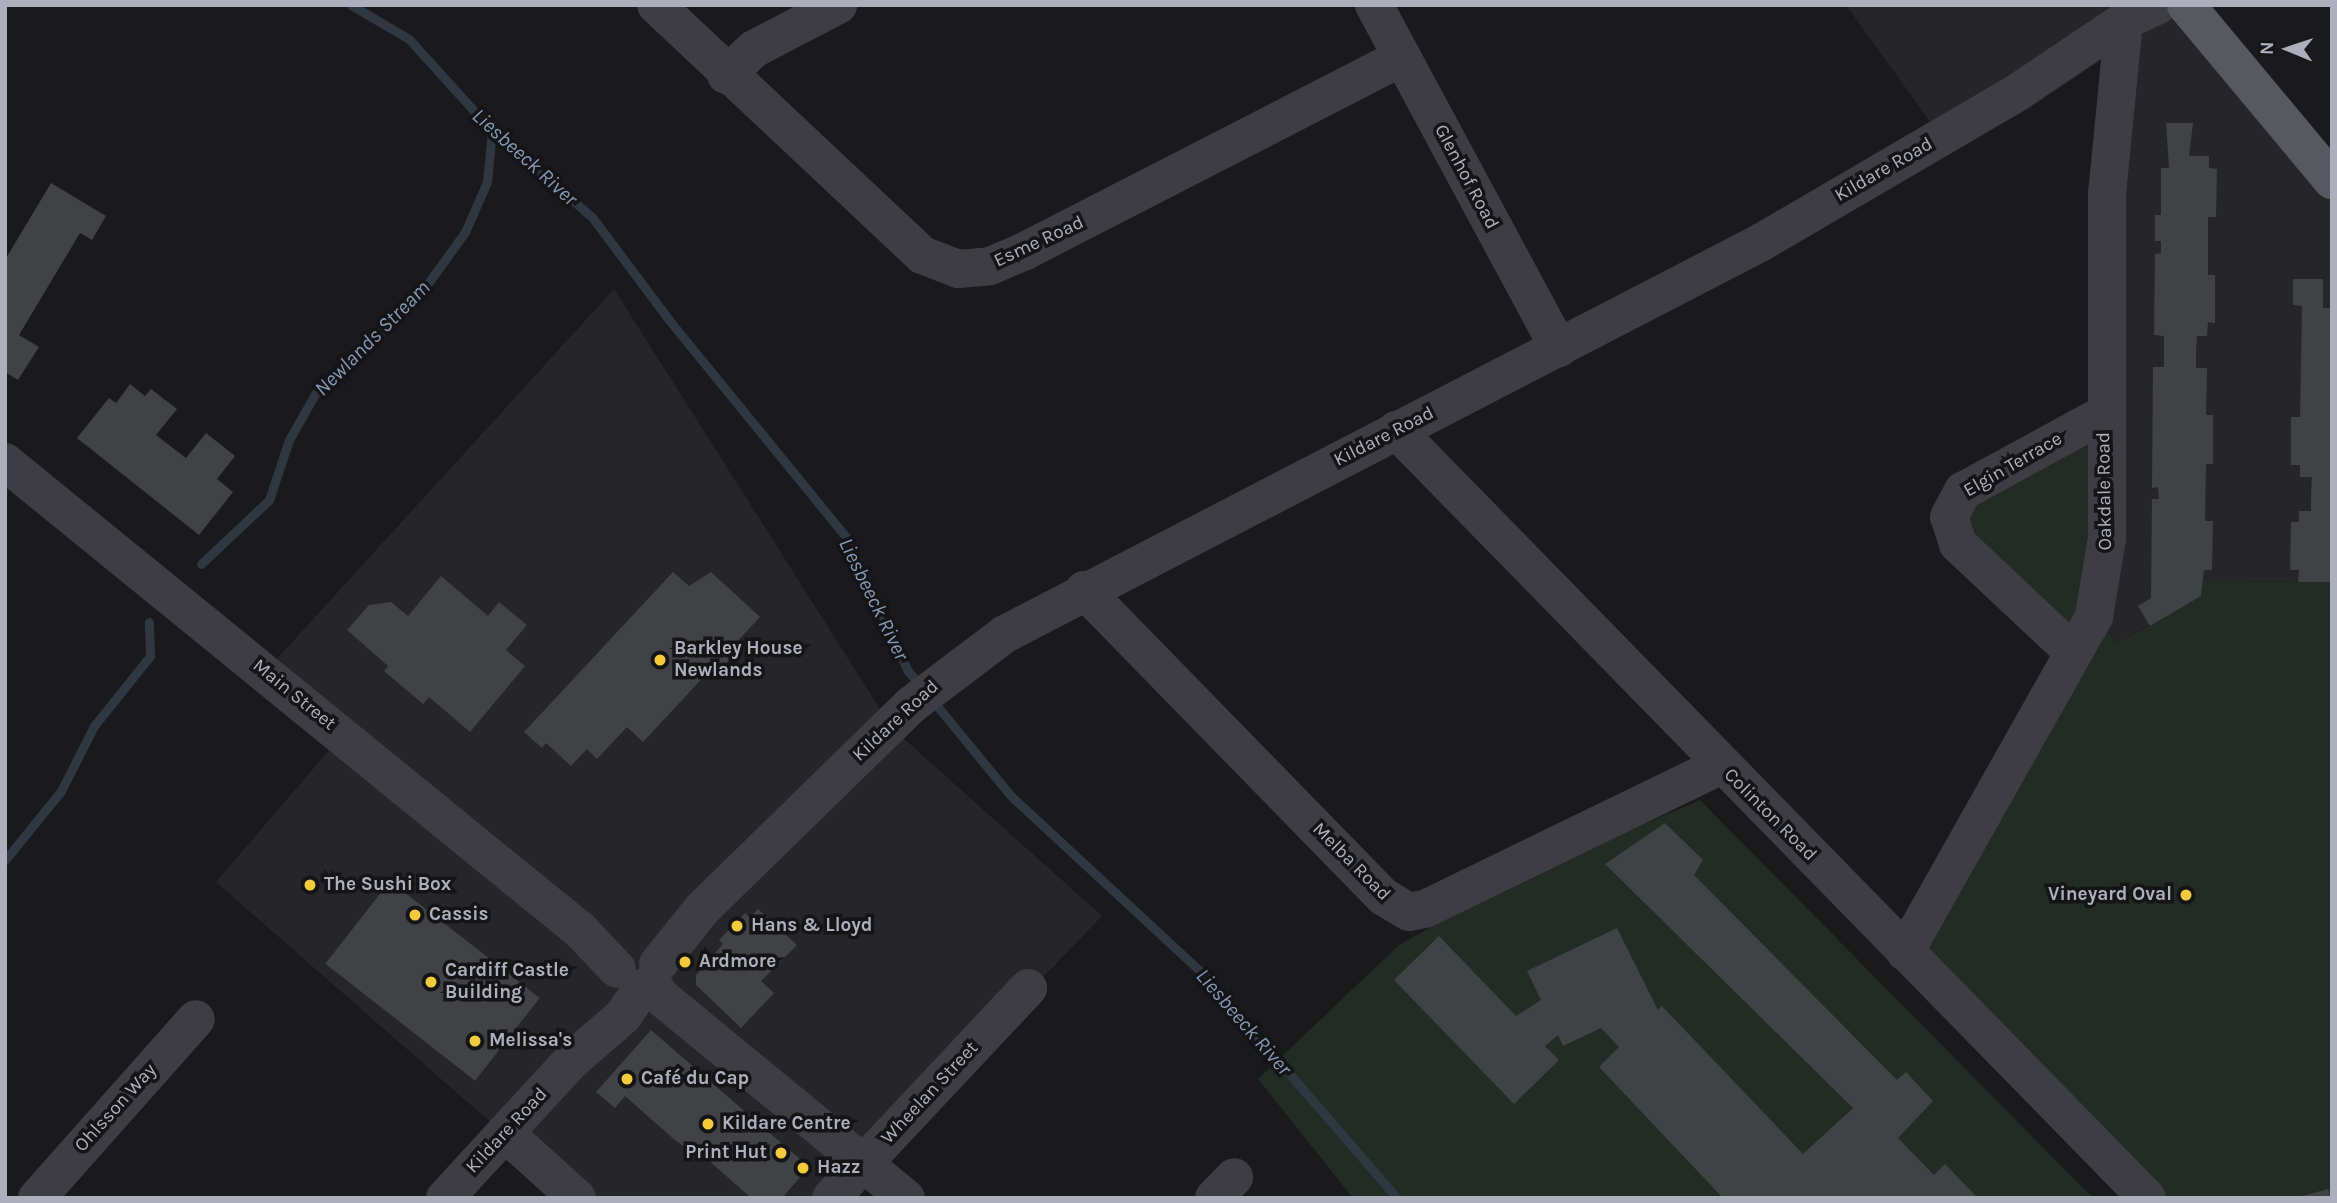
<!DOCTYPE html>
<meta charset="utf-8">
<style>
body{margin:0}
#map{position:relative;width:2337px;height:1203px;overflow:hidden;background:#1a1a1c;font-family:Karla,sans-serif}
div>[style]{position:absolute}
.built>*{inset:0;background:#262629}
.green>*{inset:0;background:#222b24}
.stream>*{height:9px;margin:-4.5px;padding:0 4.5px;transform-origin:4.5px;border-radius:4.5px;background:#2f3741}
.building>*{inset:0;background:#414246;transform-origin:0 0}
.minor>*{height:38px;margin:-19px;padding:0 19px;transform-origin:19px;border-radius:19px;background:#3d3d43}
.major>*{height:38px;margin:-19px;padding:0 19px;transform-origin:19px;border-radius:19px;background:#575860}
.dots>*{width:19px;height:19px;translate:-50% -50%;box-sizing:border-box;border:4px solid #151517;border-radius:50%}
span{translate:-50% -50%;white-space:nowrap;text-align:center;line-height:1.15;-webkit-text-stroke:7px #151517;paint-order:stroke}
.street-label{font-size:19px;color:#adb0bc}
.poi-label{font-size:19px;color:#adb0bc;font-weight:700}
.left{translate:0 -50%;text-align:left}
.right{translate:-100% -50%;text-align:right}
.water-label{font-size:21px;color:#8499b6;font-style:italic}
.frame{position:absolute;inset:0;border:7px solid #adb0bc;pointer-events:none}
.north{position:absolute;left:2253px;top:14px;width:70px;height:70px;-webkit-text-stroke:5px #151517;paint-order:stroke;rotate:272deg;font-size:19px;font-weight:700;line-height:28px;text-align:center;color:#adb0bc}
.north::after{content:'';display:block;margin:auto;width:24px;height:32px;background:#adb0bc;clip-path:polygon(50% 0,100% 100%,50% 72%,0 100%)}
</style>
<div id="map">
<div class="built">
<i style="clip-path:polygon(1846px 5px,2186px 5px,2332px 180px,2332px 582px,2201px 581px,2201px 596px,2118px 642px,2094px 616px,2124px 22px,1941px 137px)"></i>
<i style="clip-path:polygon(614px 289px,892px 728px,1102px 916px,831px 1198px,577px 1198px,216px 882px,343px 734px,265px 672px)"></i>
</div>
<div class="green">
<i style="clip-path:polygon(2104px 414px,2094px 616px,2117px 642px,2163px 619px,2201px 581px,2332px 582px,2332px 1198px,2147px 1198px,1905px 952px,2073px 652px,1949px 520px)"></i>
<i style="clip-path:polygon(1700px 800px,2093px 1198px,1353px 1198px,1258px 1079px,1399px 945px,1528px 873px)"></i>
</div>
<div class="stream">
<i style="left:351px;top:5px;width:67px;rotate:30.4deg"></i>
<i style="left:409px;top:39px;width:124px;rotate:47.9deg"></i>
<i style="left:492px;top:131px;width:132px;rotate:40.7deg"></i>
<i style="left:592px;top:217px;width:129px;rotate:53.2deg"></i>
<i style="left:669px;top:320px;width:280px;rotate:50.8deg"></i>
<i style="left:846px;top:537px;width:148px;rotate:65.2deg"></i>
<i style="left:908px;top:671px;width:21px;rotate:49deg"></i>
<i style="left:201px;top:564px;width:93px;rotate:-43.3deg"></i>
<i style="left:269px;top:500px;width:63px;rotate:-71.6deg"></i>
<i style="left:289px;top:440px;width:53px;rotate:-60.5deg"></i>
<i style="left:315px;top:394px;width:141px;rotate:-43.3deg"></i>
<i style="left:418px;top:297px;width:80px;rotate:-54.1deg"></i>
<i style="left:465px;top:232px;width:55px;rotate:-66.3deg"></i>
<i style="left:487px;top:182px;width:51px;rotate:-84.4deg"></i>
<i style="left:933px;top:701px;width:123px;rotate:50.6deg"></i>
<i style="left:1011px;top:796px;width:262px;rotate:42.8deg"></i>
<i style="left:1203px;top:974px;width:296px;rotate:49.1deg"></i>
<i style="left:5px;top:860px;width:89px;rotate:-50.9deg"></i>
<i style="left:61px;top:791px;width:73px;rotate:-63.1deg"></i>
<i style="left:94px;top:726px;width:90px;rotate:-51.3deg"></i>
<i style="left:150px;top:656px;width:34px;rotate:-92deg"></i>
</div>
<div class="building">
<i style="clip-path:polygon(2166px 123px,2193px 123px,2189px 156px,2209px 156px,2209px 168px,2217px 169px,2216px 217px,2208px 217px,2208px 275px,2215px 275px,2215px 323px,2208px 322px,2207px 336px,2197px 336px,2196px 350px,2196px 368px,2207px 368px,2206px 415px,2213px 415px,2213px 464px,2206px 464px,2205px 521px,2213px 521px,2212px 570px,2204px 570px,2201px 596px,2150px 626px,2138px 606px,2151px 598px,2152px 499px,2159px 499px,2158px 487px,2152px 488px,2153px 367px,2164px 367px,2164px 336px,2154px 335px,2155px 254px,2161px 253px,2161px 241px,2155px 241px,2155px 215px,2161px 215px,2161px 168px,2169px 168px)"></i>
<i style="clip-path:polygon(51px 183px,106px 216px,92px 240px,80px 233px,19px 335px,39px 347px,18px 380px,5px 372px,5px 260px)"></i>
<i style="clip-path:polygon(2293px 279px,2323px 279px,2323px 308px,2332px 308px,2332px 582px,2298px 582px,2299px 570px,2290px 570px,2291px 522px,2299px 522px,2299px 511px,2311px 511px,2311px 494px,2312px 477px,2300px 477px,2300px 465px,2291px 465px,2291px 417px,2300px 417px,2302px 306px,2293px 305px)"></i>
<i style="clip-path:polygon(130px 384px,145px 396px,151px 389px,177px 409px,156px 435px,186px 458px,206px 433px,235px 456px,217px 479px,233px 492px,199px 535px,77px 438px,109px 398px,116px 403px)"></i>
<i style="clip-path:polygon(673px 572px,689px 586px,711px 572px,760px 617px,733px 646px,738px 650px,716px 675px,710px 670px,643px 742px,627px 727px,597px 759px,587px 749px,571px 766px,546px 743px,542px 748px,524px 732px)"></i>
<i style="clip-path:polygon(441px 576px,488px 616px,499px 602px,527px 625px,506px 650px,525px 666px,470px 732px,429px 697px,423px 704px,384px 671px,388px 666px,347px 630px,369px 605px,391px 602px,408px 616px)"></i>
<i style="clip-path:polygon(1665px 823px,1703px 860px,1694px 875px,1897px 1080px,1906px 1072px,1933px 1101px,1898px 1138px,1934px 1175px,1945px 1164px,1978px 1198px,1723px 1198px,1599px 1067px,1619px 1047px,1601px 1028px,1563px 1046px,1558px 1035px,1545px 1046px,1559px 1060px,1514px 1104px,1394px 980px,1439px 936px,1516px 1016px,1541px 1000px,1527px 971px,1617px 928px,1658px 1010px,1662px 1006px,1803px 1154px,1853px 1108px,1605px 864px)"></i>
<i style="left:390px;top:881px;width:190px;height:105px;rotate:38deg"></i>
<i style="clip-path:polygon(758px 909px,797px 945px,761px 981px,774px 993px,741px 1028px,696px 985px,696px 975px,723px 944px,719px 940px,745px 913px,750px 918px)"></i>
<i style="clip-path:polygon(651px 1030px,809px 1167px,782px 1198px,751px 1198px,698px 1151px,695px 1154px,676px 1141px,625px 1096px,615px 1108px,596px 1092px)"></i>
<i style="clip-path:polygon(2328px 1189px,2331px 1198px,2299px 1198px,2299px 1197px)"></i>
</div>
<div class="minor">
<i style="left:656px;top:5px;width:365px;rotate:43.2deg"></i>
<i style="left:922px;top:255px;width:39px;rotate:21deg"></i>
<i style="left:958px;top:269px;width:32px;rotate:-5deg"></i>
<i style="left:990px;top:266px;width:38px;rotate:-23deg"></i>
<i style="left:1025px;top:251px;width:424px;rotate:-27.2deg"></i>
<i style="left:1374px;top:5px;width:390px;rotate:61.7deg"></i>
<i style="left:726px;top:75px;width:38px;rotate:-43deg"></i>
<i style="left:754px;top:49px;width:95px;rotate:-27.6deg"></i>
<i style="left:1396px;top:430px;width:1074px;rotate:45.64deg"></i>
<i style="left:5px;top:462px;width:743px;rotate:39.15deg"></i>
<i style="left:581px;top:931px;width:52px;rotate:46.5deg"></i>
<i style="left:1084px;top:590px;width:429px;rotate:45.7deg"></i>
<i style="left:1384px;top:897px;width:29px;rotate:31deg"></i>
<i style="left:1409px;top:912px;width:16px;rotate:-11deg"></i>
<i style="left:1425px;top:909px;width:329px;rotate:-25.9deg"></i>
<i style="left:2073px;top:652px;width:158px;rotate:-136.8deg"></i>
<i style="left:1958px;top:544px;width:28px;rotate:-108deg"></i>
<i style="left:1949px;top:517px;width:30px;rotate:-62deg"></i>
<i style="left:1963px;top:491px;width:161px;rotate:-28.6deg"></i>
<i style="left:1905px;top:952px;width:386px;rotate:-60.6deg"></i>
<i style="left:2094px;top:616px;width:79px;rotate:-80.5deg"></i>
<i style="left:2107px;top:538px;width:344px;rotate:-90deg"></i>
<i style="left:2107px;top:194px;width:174px;rotate:-84.4deg"></i>
<i style="left:2124px;top:21px;width:16px;rotate:-55deg"></i>
<i style="left:658px;top:964px;width:70px;rotate:-51.3deg"></i>
<i style="left:702px;top:909px;width:292px;rotate:-44.3deg"></i>
<i style="left:911px;top:705px;width:118px;rotate:-37.1deg"></i>
<i style="left:1005px;top:634px;width:850px;rotate:-27.38deg"></i>
<i style="left:1760px;top:243px;width:299px;rotate:-30.3deg"></i>
<i style="left:2018px;top:92px;width:128px;rotate:-33.8deg"></i>
<i style="left:2124px;top:21px;width:38px;rotate:-25deg"></i>
<i style="left:651px;top:983px;width:17px;rotate:54deg"></i>
<i style="left:661px;top:997px;width:317px;rotate:39.4deg"></i>
<i style="left:505px;top:1133px;width:97px;rotate:42.1deg"></i>
<i style="left:37px;top:1198px;width:239px;rotate:-48.4deg"></i>
<i style="left:445px;top:1198px;width:185px;rotate:-47.4deg"></i>
<i style="left:570px;top:1062px;width:70px;rotate:-41deg"></i>
<i style="left:623px;top:1016px;width:34px;rotate:-56deg"></i>
<i style="left:831px;top:1198px;width:288px;rotate:-46.8deg"></i>
<i style="left:1214px;top:1198px;width:29px;rotate:-46deg"></i>
</div>
<div class="major">
<i style="left:2186px;top:5px;width:228px;rotate:50.2deg"></i>
</div>
<div class="dots">
<i style="left:660px;top:660px;background:#f3ca3b"></i>
<i style="left:310px;top:885px;background:#f3ca3b"></i>
<i style="left:2186px;top:895px;background:#f3ca3b"></i>
<i style="left:415px;top:915px;background:#f3ca3b"></i>
<i style="left:737px;top:926px;background:#f3ca3b"></i>
<i style="left:685px;top:962px;background:#f3ca3b"></i>
<i style="left:431px;top:982px;background:#f3ca3b"></i>
<i style="left:475px;top:1041px;background:#f3ca3b"></i>
<i style="left:627px;top:1079px;background:#f3ca3b"></i>
<i style="left:708px;top:1124px;background:#f3ca3b"></i>
<i style="left:781px;top:1153px;background:#f3ca3b"></i>
<i style="left:803px;top:1168px;background:#f3ca3b"></i>
</div>
<div class="street-label">
<span style="left:1884px;top:170px;rotate:-30deg">Kildare Road</span>
<span style="left:1466px;top:177px;rotate:62deg">Glenhof Road</span>
<span style="left:1039px;top:242px;rotate:-25deg">Esme Road</span>
<span style="left:1384px;top:437px;rotate:-27deg">Kildare Road</span>
<span style="left:2013px;top:465px;rotate:-30deg">Elgin Terrace</span>
<span style="left:2105px;top:491px;rotate:-91deg">Oakdale Road</span>
<span style="left:294px;top:695px;rotate:39deg">Main Street</span>
<span style="left:896px;top:721px;rotate:-43deg">Kildare Road</span>
<span style="left:1770px;top:815px;rotate:45deg">Colinton Road</span>
<span style="left:1351px;top:862px;rotate:45deg">Melba Road</span>
<span style="left:930px;top:1093px;rotate:-47deg">Wheelan Street</span>
<span style="left:116px;top:1108px;rotate:-48deg">Ohlsson Way</span>
<span style="left:507px;top:1131px;rotate:-47deg">Kildare Road</span>
</div>
<div class="poi-label">
<span class="left" style="left:674px;top:660px">Barkley House<br>Newlands</span>
<span class="left" style="left:324px;top:885px">The Sushi Box</span>
<span class="right" style="left:2172px;top:895px">Vineyard Oval</span>
<span class="left" style="left:429px;top:915px">Cassis</span>
<span class="left" style="left:751px;top:926px">Hans &amp; Lloyd</span>
<span class="left" style="left:699px;top:962px">Ardmore</span>
<span class="left" style="left:445px;top:982px">Cardiff Castle<br>Building</span>
<span class="left" style="left:489px;top:1041px">Melissa's</span>
<span class="left" style="left:641px;top:1079px">Café du Cap</span>
<span class="left" style="left:722px;top:1124px">Kildare Centre</span>
<span class="right" style="left:767px;top:1153px">Print Hut</span>
<span class="left" style="left:817px;top:1168px">Hazz</span>
</div>
<div class="water-label">
<span style="left:525px;top:157px;rotate:42deg">Liesbeeck River</span>
<span style="left:372px;top:338px;rotate:-45deg">Newlands Stream</span>
<span style="left:874px;top:599px;rotate:64deg">Liesbeeck River</span>
<span style="left:1244px;top:1022px;rotate:49deg">Liesbeeck River</span>
</div>
<div class="frame"></div>
<div class="north">N</div>
</div>
